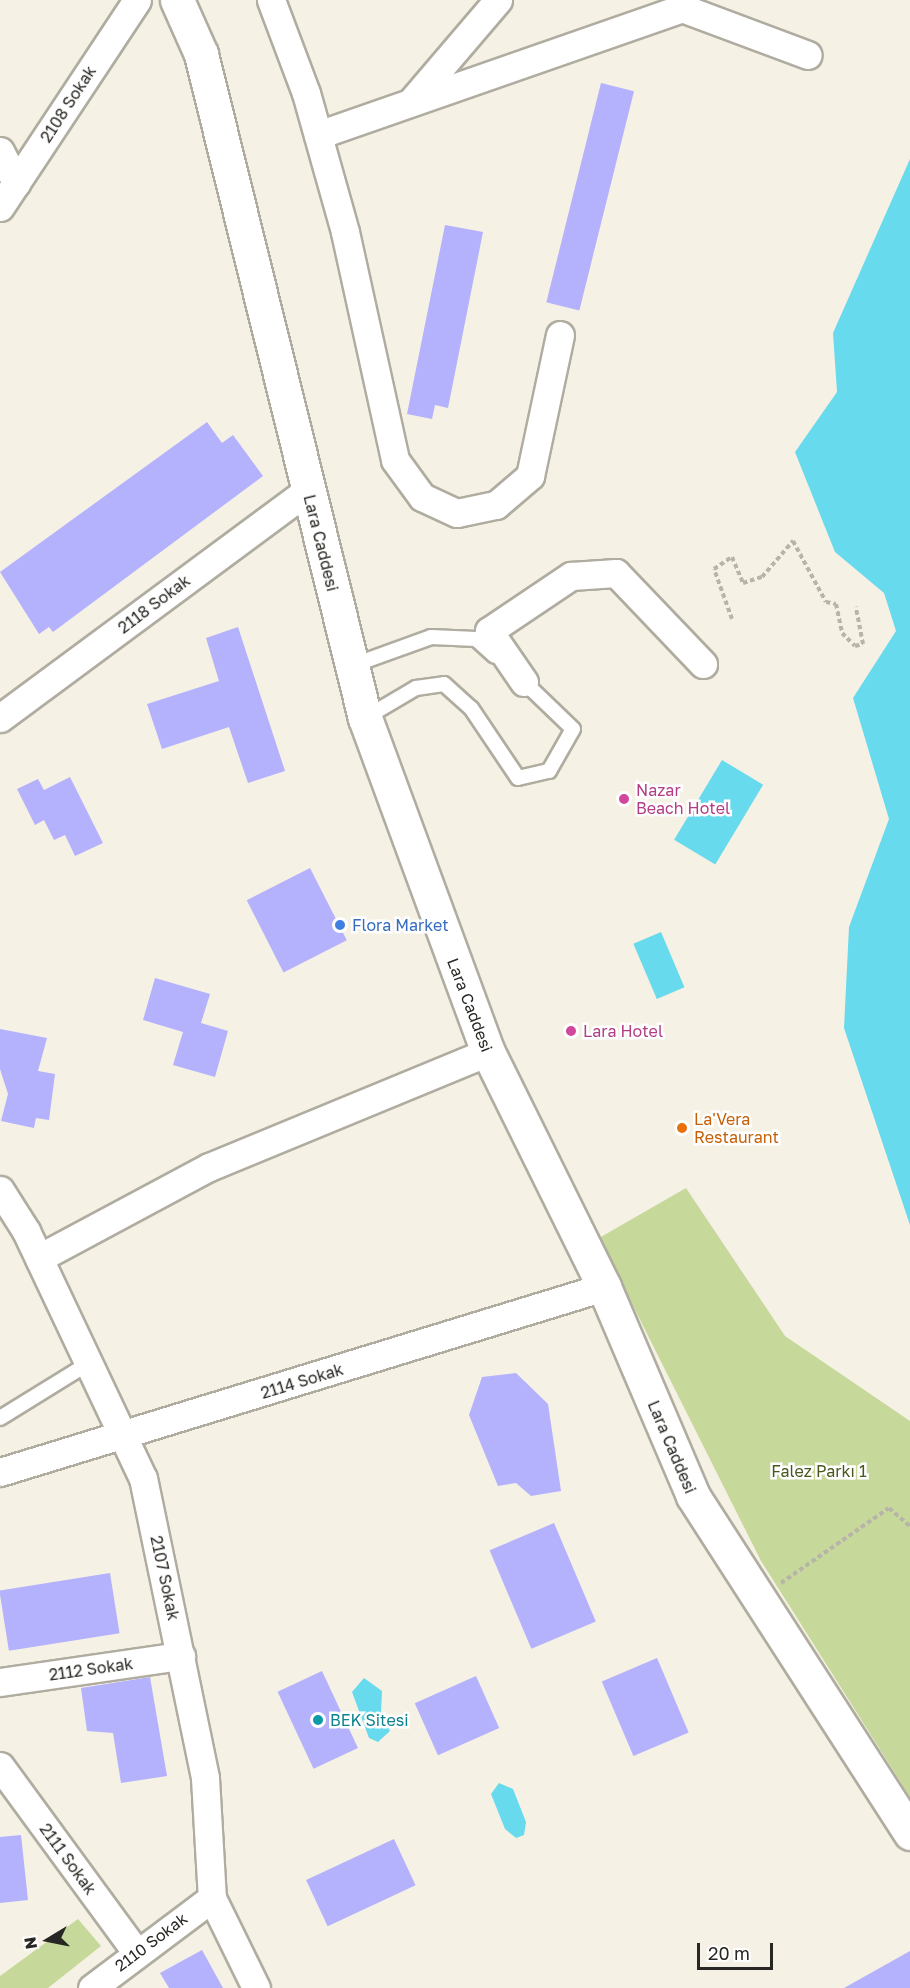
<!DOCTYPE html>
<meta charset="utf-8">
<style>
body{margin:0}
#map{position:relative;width:910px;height:1988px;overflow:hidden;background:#f5f1e5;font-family:"Golos Text",sans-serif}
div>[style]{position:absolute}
.green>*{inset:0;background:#c6d99a}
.water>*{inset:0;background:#67daed;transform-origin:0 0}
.building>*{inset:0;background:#b4b1fd;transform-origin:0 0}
.path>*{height:4px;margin-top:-2px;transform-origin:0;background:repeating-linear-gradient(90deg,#b7b4aa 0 4.5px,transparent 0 7.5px)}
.roads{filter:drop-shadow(2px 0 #b0aca0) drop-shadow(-2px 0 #b0aca0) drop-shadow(0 2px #b0aca0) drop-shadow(0 -2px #b0aca0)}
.lane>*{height:14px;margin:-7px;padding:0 7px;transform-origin:7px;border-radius:7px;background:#fff}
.street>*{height:27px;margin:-13.5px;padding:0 13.5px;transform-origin:13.5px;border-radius:13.5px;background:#fff}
.secondary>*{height:33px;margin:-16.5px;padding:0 16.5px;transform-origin:16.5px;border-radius:16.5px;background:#fff}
.dots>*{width:16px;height:16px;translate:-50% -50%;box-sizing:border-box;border:3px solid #fff;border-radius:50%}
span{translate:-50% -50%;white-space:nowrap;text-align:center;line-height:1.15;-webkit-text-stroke:5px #fff;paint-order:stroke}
.street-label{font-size:16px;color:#292723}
.hotel-label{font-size:16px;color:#b23c85}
.left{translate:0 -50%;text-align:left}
.shop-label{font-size:16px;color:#366cbe}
.food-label{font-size:16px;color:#c56008}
.park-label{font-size:16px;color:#48571e}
.culture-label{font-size:16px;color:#0d838f}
.north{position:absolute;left:18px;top:1910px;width:60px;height:60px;-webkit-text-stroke:4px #fff;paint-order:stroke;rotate:260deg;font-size:16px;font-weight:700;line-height:24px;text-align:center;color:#292723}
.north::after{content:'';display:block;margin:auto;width:21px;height:27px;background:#292723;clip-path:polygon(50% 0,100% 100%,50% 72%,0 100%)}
.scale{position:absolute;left:697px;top:1943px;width:76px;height:27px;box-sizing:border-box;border:3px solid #292723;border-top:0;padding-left:8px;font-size:18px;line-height:21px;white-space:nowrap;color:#292723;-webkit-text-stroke:4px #fff;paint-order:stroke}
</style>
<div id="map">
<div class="green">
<i style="clip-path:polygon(686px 1188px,785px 1336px,910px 1421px,910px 1797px,761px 1561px,599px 1238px)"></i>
<i style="clip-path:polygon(78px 1919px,101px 1946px,48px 1988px,0 1988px,0 1976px)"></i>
</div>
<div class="water">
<i style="clip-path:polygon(910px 159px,910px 1225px,844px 1028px,849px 927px,889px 819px,853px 698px,896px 631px,884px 593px,835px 552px,795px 452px,837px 392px,833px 333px)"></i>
<i style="left:722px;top:760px;width:48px;height:93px;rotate:31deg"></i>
<i style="left:661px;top:932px;width:60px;height:30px;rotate:67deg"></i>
<i style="clip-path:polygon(364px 1678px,382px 1691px,381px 1713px,390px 1731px,378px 1742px,369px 1738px,352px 1692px)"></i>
<i style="clip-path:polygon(499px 1783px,513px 1789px,526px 1822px,524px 1835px,516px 1838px,505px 1829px,491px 1794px)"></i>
</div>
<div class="building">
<i style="left:601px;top:83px;width:34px;height:226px;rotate:14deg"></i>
<i style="clip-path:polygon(445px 225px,483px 232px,448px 408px,435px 405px,432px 419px,407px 414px)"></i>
<i style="clip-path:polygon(207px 422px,222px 443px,233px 435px,263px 476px,53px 632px,49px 627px,39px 634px,0 572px)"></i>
<i style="clip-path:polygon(238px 627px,285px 771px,248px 783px,229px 727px,162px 749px,147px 704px,219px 681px,206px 638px)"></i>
<i style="clip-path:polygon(70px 777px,103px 843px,75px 856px,65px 835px,54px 840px,44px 820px,35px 825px,17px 789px,38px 779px,44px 790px)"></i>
<i style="left:310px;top:868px;width:81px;height:71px;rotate:63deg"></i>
<i style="clip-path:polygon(155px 978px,210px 994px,201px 1023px,228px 1031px,215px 1077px,173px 1065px,183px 1032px,143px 1020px)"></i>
<i style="clip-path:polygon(0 1029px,47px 1038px,38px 1071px,55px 1074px,49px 1120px,36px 1118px,34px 1128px,1px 1121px,8px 1094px,0 1069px)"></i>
<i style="clip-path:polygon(516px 1373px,548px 1404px,561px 1491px,531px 1496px,516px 1483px,498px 1486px,469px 1415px,482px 1377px)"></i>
<i style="left:554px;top:1523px;width:107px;height:70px;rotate:67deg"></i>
<i style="left:110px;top:1573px;width:61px;height:112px;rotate:81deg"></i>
<i style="left:657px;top:1658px;width:81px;height:60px;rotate:67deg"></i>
<i style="left:322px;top:1671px;width:85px;height:49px;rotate:65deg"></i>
<i style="left:476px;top:1676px;width:57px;height:67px;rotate:66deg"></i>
<i style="clip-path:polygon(150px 1677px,167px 1776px,121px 1783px,113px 1733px,87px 1731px,81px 1688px)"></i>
<i style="clip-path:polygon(21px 1835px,28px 1900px,0 1903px,0 1837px)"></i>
<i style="left:394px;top:1839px;width:51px;height:97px;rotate:65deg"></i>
<i style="clip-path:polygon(202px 1950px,223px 1988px,169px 1988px,160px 1973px)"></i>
<i style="clip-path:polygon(910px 1951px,910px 1988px,844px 1988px)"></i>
</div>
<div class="path">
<i style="left:732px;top:619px;width:53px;rotate:-109.8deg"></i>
<i style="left:714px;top:569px;width:22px;rotate:-34deg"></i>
<i style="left:732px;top:557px;width:28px;rotate:67deg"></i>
<i style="left:743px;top:583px;width:20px;rotate:-18deg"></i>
<i style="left:762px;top:577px;width:48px;rotate:-49.3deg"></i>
<i style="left:793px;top:541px;width:69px;rotate:61.6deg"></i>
<i style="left:826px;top:602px;width:10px;rotate:11deg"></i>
<i style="left:836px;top:604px;width:30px;rotate:78deg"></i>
<i style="left:842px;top:633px;width:18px;rotate:45deg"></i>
<i style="left:855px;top:646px;width:8px;rotate:-14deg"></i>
<i style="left:863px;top:644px;width:38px;rotate:-101deg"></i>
<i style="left:781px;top:1583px;width:131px;rotate:-34.8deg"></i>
<i style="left:889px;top:1508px;width:28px;rotate:41deg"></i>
</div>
<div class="roads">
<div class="lane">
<i style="left:351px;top:666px;width:85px;rotate:-19.9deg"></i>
<i style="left:431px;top:637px;width:45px;rotate:2.5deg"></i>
<i style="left:476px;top:639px;width:25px;rotate:42deg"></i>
<i style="left:365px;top:718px;width:59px;rotate:-30.5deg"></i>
<i style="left:416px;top:688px;width:28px;rotate:-8deg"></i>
<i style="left:444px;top:684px;width:36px;rotate:42deg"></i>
<i style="left:471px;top:708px;width:84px;rotate:56.1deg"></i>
<i style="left:518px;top:778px;width:32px;rotate:-13deg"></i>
<i style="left:549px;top:771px;width:48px;rotate:-60.3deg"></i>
<i style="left:573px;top:729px;width:74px;rotate:-136.1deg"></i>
<i style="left:0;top:1418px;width:105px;rotate:-31.7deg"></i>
</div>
<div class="street">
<i style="left:271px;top:0;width:99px;rotate:69.4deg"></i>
<i style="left:306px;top:93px;width:144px;rotate:74.3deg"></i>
<i style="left:345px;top:232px;width:233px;rotate:77.6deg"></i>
<i style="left:395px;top:460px;width:46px;rotate:53.9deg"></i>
<i style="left:422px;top:497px;width:38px;rotate:25deg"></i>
<i style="left:457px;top:513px;width:40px;rotate:-12deg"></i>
<i style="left:496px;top:505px;width:45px;rotate:-40.5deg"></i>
<i style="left:530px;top:476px;width:144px;rotate:-78deg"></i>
<i style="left:411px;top:102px;width:134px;rotate:-49.5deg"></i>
<i style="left:318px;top:135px;width:386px;rotate:-19.2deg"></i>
<i style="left:682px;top:8px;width:134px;rotate:20.5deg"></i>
<i style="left:0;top:151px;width:36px;rotate:63deg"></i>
<i style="left:0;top:207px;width:248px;rotate:-56.5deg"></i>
<i style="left:524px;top:682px;width:62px;rotate:-124.5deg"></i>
<i style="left:489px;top:631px;width:99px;rotate:-33.9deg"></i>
<i style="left:571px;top:576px;width:45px;rotate:-3.8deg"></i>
<i style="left:616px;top:573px;width:126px;rotate:46.3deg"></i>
<i style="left:0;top:718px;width:383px;rotate:-36.5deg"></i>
<i style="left:0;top:1190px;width:49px;rotate:57.6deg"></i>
<i style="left:26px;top:1231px;width:273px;rotate:64.7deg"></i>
<i style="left:143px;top:1478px;width:306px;rotate:78.3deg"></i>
<i style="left:205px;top:1778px;width:120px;rotate:86.7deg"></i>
<i style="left:212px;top:1898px;width:100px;rotate:63.9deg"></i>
<i style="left:39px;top:1258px;width:193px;rotate:-28.2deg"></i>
<i style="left:209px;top:1167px;width:302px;rotate:-22.4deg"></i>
<i style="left:0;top:1472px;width:632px;rotate:-17.03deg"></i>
<i style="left:0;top:1682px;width:183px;rotate:-8.2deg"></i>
<i style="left:0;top:1766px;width:230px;rotate:53.8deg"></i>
<i style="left:92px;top:1988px;width:150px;rotate:-36.9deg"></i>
</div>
<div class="secondary">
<i style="left:177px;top:0;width:59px;rotate:66deg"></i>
<i style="left:201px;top:54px;width:684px;rotate:76.13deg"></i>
<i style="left:365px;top:718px;width:356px;rotate:69.8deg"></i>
<i style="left:488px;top:1052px;width:262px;rotate:63.7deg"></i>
<i style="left:604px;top:1287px;width:227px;rotate:66.9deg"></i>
<i style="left:693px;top:1496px;width:401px;rotate:57.2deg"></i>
</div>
</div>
<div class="dots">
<i style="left:624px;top:799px;background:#d1479c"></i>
<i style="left:340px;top:925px;background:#3f7fe0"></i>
<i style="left:571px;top:1031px;background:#d1479c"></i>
<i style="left:682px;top:1128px;background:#e8710a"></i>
<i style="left:318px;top:1720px;background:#0f9aa8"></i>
</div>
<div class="street-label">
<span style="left:68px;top:104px;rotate:-57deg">2108 Sokak</span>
<span style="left:321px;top:543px;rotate:76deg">Lara Caddesi</span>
<span style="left:154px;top:604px;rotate:-37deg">2118 Sokak</span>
<span style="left:470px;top:1005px;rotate:69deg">Lara Caddesi</span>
<span style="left:302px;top:1381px;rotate:-17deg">2114 Sokak</span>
<span style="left:672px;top:1447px;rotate:67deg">Lara Caddesi</span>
<span style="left:165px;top:1578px;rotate:78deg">2107 Sokak</span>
<span style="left:91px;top:1669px;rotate:-8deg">2112 Sokak</span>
<span style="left:68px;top:1859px;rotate:54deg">2111 Sokak</span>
<span style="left:151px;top:1942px;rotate:-37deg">2110 Sokak</span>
</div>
<div class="hotel-label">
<span class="left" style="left:636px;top:799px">Nazar<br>Beach Hotel</span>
<span class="left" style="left:583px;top:1031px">Lara Hotel</span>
</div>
<div class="shop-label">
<span class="left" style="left:352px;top:925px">Flora Market</span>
</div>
<div class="food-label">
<span class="left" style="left:694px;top:1128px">La'Vera<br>Restaurant</span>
</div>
<div class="park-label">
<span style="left:819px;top:1471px">Falez Parkı 1</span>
</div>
<div class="culture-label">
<span class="left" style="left:330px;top:1720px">BEK Sitesi</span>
</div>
<div class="north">N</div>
<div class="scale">20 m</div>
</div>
